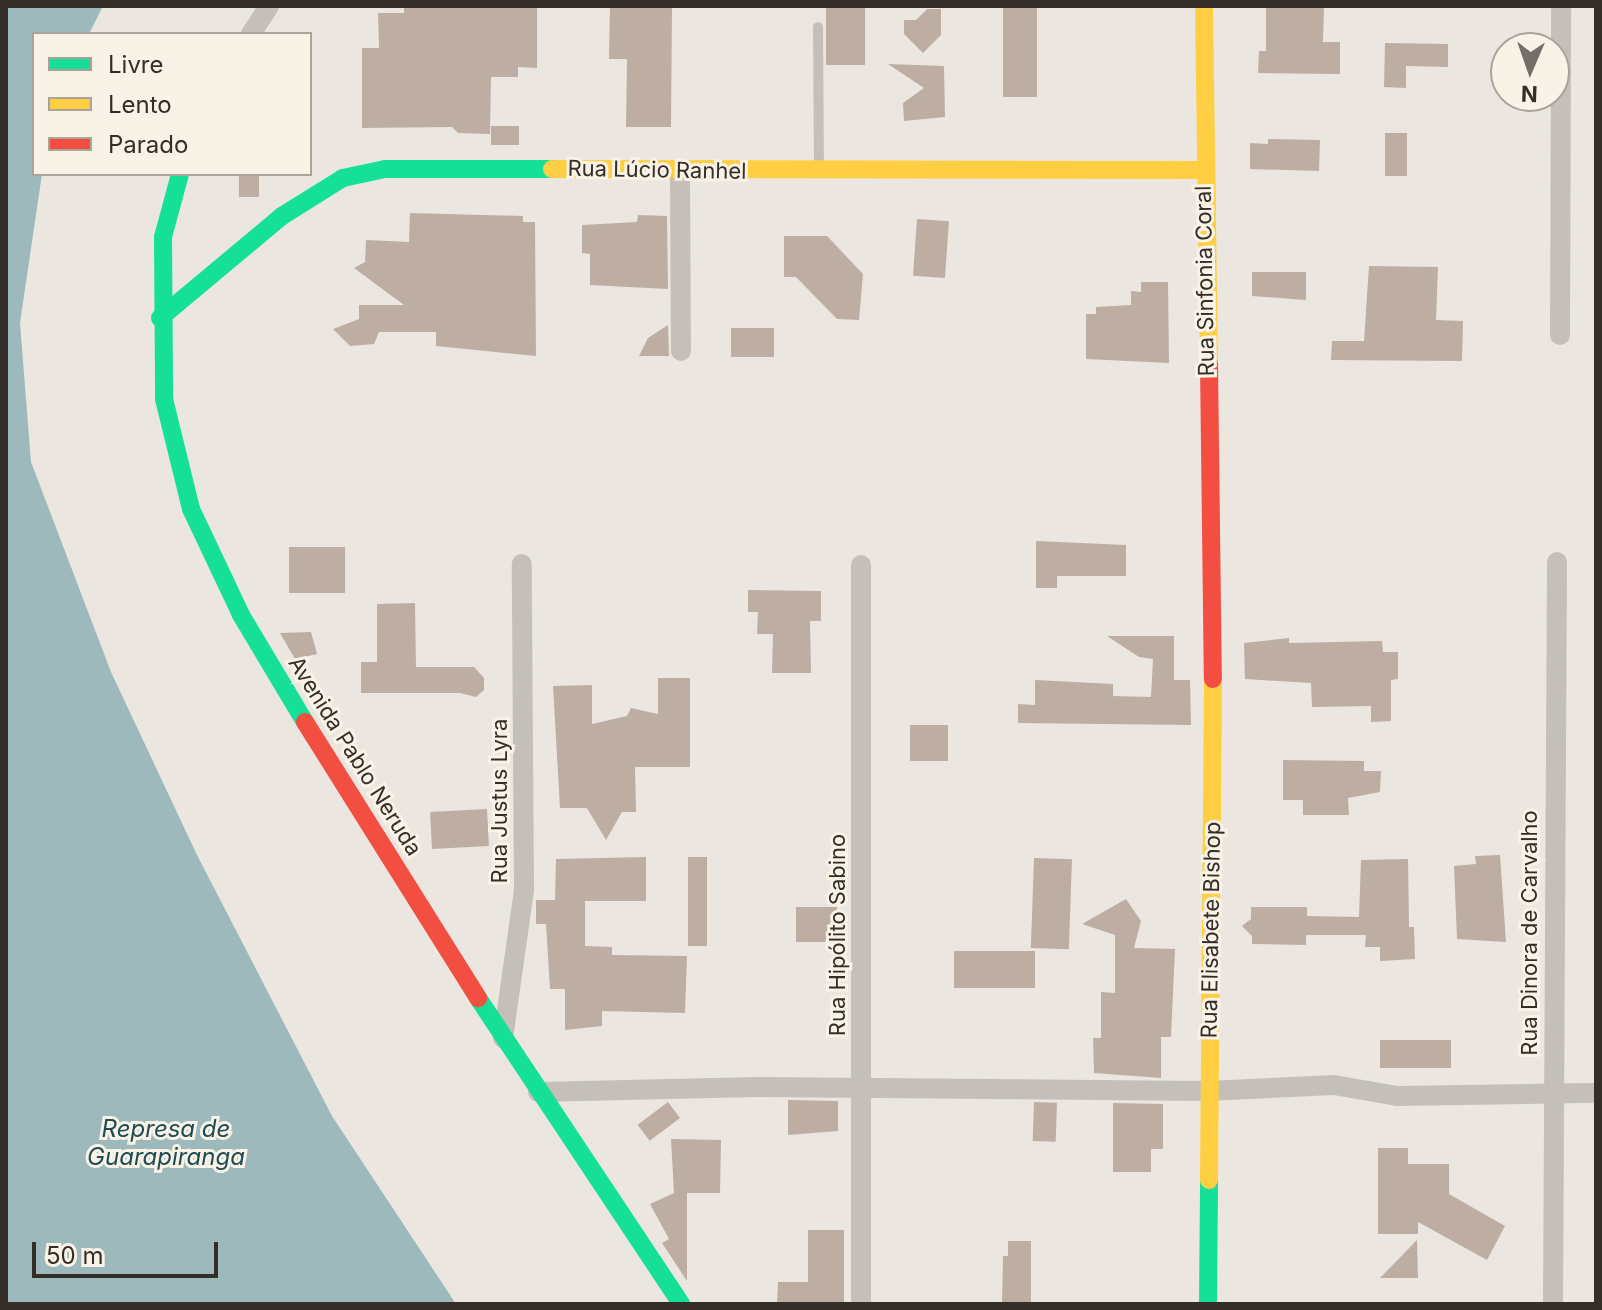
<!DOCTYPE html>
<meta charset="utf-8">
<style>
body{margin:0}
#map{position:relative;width:1602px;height:1310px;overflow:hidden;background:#ebe7e0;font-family:Inter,sans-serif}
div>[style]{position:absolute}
.water>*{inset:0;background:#9db9bc}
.building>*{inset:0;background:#beada2;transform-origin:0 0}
.lane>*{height:10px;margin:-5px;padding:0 5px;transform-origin:5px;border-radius:5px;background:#c5bfb9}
.street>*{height:20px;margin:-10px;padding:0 10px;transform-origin:10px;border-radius:10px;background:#c5bfb9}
.fast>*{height:18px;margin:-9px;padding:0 9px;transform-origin:9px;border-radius:9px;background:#16e098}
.slow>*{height:18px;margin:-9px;padding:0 9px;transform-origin:9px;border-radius:9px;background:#ffcf43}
.jam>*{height:18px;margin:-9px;padding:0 9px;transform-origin:9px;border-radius:9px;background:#f24e42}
span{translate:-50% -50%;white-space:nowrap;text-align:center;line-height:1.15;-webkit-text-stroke:6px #f8f2e7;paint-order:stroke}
.street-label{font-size:22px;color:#352d28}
.water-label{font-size:24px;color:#1f4c54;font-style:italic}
.frame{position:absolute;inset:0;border:8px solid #352d28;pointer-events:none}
.legend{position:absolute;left:32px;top:32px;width:280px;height:144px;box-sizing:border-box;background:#f8f2e7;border:2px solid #aaa39b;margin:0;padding:10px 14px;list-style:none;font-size:24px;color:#352d28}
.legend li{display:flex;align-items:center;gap:16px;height:40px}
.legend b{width:40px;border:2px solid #aaa39b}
.north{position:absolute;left:1490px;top:32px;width:80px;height:80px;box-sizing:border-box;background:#f8f2e7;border:2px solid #aaa39b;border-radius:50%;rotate:182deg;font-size:22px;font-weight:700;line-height:32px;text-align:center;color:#352d28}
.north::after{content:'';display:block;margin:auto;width:28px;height:36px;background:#756e68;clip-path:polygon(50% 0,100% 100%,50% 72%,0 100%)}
.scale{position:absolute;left:32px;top:1242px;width:186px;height:36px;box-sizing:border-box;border:4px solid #352d28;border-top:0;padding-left:10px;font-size:24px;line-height:28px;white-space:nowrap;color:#352d28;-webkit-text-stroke:6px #f8f2e7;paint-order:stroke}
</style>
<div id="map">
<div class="water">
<i style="clip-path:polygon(6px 6px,103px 6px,89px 34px,34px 34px,34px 174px,42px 174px,20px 323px,31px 462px,111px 672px,197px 855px,332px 1116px,456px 1304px,6px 1304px)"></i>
</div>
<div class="building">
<i style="clip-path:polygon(404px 6px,537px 6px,537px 68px,518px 67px,518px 77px,491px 77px,490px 134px,458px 133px,452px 127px,362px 128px,362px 48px,379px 48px,378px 13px,404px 13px)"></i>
<i style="clip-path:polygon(610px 6px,672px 6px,671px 127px,626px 127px,627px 59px,609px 59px)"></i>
<i style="left:826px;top:6px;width:39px;height:59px"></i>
<i style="left:1003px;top:6px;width:34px;height:91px"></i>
<i style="clip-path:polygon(1266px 6px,1324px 6px,1323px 42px,1340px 42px,1340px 74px,1258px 73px,1259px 51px,1266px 51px)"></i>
<i style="clip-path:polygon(927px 9px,941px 9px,941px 35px,923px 53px,904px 34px,904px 20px,916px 20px)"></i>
<i style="clip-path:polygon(1385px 43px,1448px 44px,1448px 67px,1406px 66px,1406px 88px,1384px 87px)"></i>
<i style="clip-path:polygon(888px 64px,944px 66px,945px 117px,904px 121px,903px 103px,924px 88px)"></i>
<i style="left:491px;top:126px;width:28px;height:19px"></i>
<i style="left:1385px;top:133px;width:22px;height:43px"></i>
<i style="clip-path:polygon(1268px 139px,1320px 140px,1319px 171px,1250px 169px,1250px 143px,1268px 144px)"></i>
<i style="left:239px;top:174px;width:20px;height:23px"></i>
<i style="clip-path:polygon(410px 213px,523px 216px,523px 222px,535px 222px,536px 356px,436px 346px,436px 332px,379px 332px,374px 344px,350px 346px,333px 329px,359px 319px,359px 305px,404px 305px,354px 268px,365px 262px,366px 240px,409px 242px)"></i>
<i style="clip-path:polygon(638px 215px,667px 216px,668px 289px,590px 285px,590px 254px,582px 253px,582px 225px,637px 222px)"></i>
<i style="left:917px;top:219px;width:32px;height:57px;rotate:4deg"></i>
<i style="clip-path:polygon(784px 236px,827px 236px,863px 274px,859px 320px,837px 319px,796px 277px,784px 277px)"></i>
<i style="clip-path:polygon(1369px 266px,1438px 267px,1436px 320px,1463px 321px,1462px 361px,1331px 360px,1332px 341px,1364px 341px)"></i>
<i style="clip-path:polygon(1252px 272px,1306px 272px,1306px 300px,1252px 296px)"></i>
<i style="clip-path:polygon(1141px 282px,1168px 282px,1169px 363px,1086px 359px,1086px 314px,1096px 314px,1096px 307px,1131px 305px,1131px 291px,1141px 292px)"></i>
<i style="clip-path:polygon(668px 325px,669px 356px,639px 356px,648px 338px)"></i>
<i style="left:731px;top:328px;width:43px;height:29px"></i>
<i style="clip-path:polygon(1036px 541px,1126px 545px,1126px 576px,1057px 576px,1057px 588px,1036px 588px)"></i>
<i style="left:289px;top:547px;width:56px;height:46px"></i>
<i style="clip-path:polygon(748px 590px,821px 591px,821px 621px,810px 621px,811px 673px,772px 673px,773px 634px,757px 634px,758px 612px,748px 612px)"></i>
<i style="clip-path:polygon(415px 603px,416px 667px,474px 667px,484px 678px,484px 690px,476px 697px,460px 693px,361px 693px,361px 662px,377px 662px,377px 604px)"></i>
<i style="clip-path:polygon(311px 632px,317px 654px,295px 659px,280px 633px)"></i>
<i style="clip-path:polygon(1107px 636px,1174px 636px,1174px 680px,1190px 680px,1191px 725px,1018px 723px,1018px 704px,1035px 705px,1035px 680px,1113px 684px,1113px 696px,1151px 697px,1153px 659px,1139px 657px)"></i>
<i style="clip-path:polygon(1289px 638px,1289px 643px,1382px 641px,1383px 652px,1398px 652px,1398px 679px,1391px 680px,1391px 721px,1371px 722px,1371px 706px,1312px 707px,1311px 683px,1245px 679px,1244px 643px)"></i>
<i style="clip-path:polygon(658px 678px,690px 678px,690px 767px,635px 767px,636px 812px,622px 812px,606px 840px,587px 808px,560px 808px,553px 686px,592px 685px,592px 724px,627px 716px,631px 708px,658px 714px)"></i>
<i style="left:910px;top:725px;width:38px;height:36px"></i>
<i style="clip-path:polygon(1283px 760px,1364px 761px,1364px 771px,1381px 771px,1380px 792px,1348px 798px,1349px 815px,1303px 815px,1303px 800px,1283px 800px)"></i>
<i style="left:487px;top:809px;width:37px;height:57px;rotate:87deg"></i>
<i style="clip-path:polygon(1500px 855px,1506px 942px,1457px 939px,1454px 866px,1476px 864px,1475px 856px)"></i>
<i style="clip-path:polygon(646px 857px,646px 901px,585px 901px,585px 946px,612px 947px,612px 955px,687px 956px,685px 1013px,602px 1011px,602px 1026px,565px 1030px,565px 989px,550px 989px,546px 924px,536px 924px,536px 900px,555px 900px,556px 859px)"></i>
<i style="left:688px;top:857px;width:19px;height:89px"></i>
<i style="left:1034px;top:858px;width:38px;height:90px;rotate:2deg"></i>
<i style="clip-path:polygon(1408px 859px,1409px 927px,1414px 927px,1415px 959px,1380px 961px,1380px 947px,1365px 947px,1366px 935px,1306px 935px,1306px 945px,1252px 944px,1252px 936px,1242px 926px,1251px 919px,1251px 907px,1307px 907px,1307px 916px,1359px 917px,1361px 860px)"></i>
<i style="clip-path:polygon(1126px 899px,1141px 921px,1134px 948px,1175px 949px,1171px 1037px,1161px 1037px,1161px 1078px,1094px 1073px,1093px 1038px,1101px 1038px,1101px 992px,1115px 993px,1115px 935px,1082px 924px)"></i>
<i style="left:796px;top:907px;width:41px;height:35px"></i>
<i style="left:954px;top:951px;width:81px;height:37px"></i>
<i style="left:1451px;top:1040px;width:28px;height:71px;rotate:90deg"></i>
<i style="clip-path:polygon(788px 1100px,838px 1101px,838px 1131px,788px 1135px)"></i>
<i style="left:668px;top:1102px;width:20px;height:38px;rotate:53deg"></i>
<i style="left:1034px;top:1102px;width:23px;height:39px;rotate:2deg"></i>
<i style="clip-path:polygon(1113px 1103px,1163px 1104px,1163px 1149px,1151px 1149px,1151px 1172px,1113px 1172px)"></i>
<i style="clip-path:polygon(671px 1139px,721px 1140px,720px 1193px,687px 1193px,687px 1281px,662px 1243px,669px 1239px,650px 1204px,674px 1193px)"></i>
<i style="clip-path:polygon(1378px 1148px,1408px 1148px,1408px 1164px,1449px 1164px,1449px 1194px,1505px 1226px,1487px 1260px,1418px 1222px,1418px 1234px,1378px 1234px)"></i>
<i style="clip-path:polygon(808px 1230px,844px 1230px,844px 1304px,777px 1304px,778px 1282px,808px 1282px)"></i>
<i style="clip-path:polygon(1417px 1240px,1418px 1278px,1380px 1278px)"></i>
<i style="clip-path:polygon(1008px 1241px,1031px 1241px,1031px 1304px,1002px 1304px,1003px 1256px,1008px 1256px)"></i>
</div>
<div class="lane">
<i style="left:818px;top:27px;width:138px;rotate:89.6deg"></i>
</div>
<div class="street">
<i style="left:251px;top:34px;width:33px;rotate:-57deg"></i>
<i style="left:680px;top:172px;width:179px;rotate:89.7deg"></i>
<i style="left:1560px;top:335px;width:329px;rotate:-89.8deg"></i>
<i style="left:861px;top:565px;width:739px;rotate:90deg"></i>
<i style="left:503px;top:1038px;width:149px;rotate:-81.9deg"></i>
<i style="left:524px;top:890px;width:326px;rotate:-90.4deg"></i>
<i style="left:538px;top:1092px;width:219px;rotate:-1.3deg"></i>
<i style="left:757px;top:1087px;width:451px;rotate:0.5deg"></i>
<i style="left:1208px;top:1091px;width:126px;rotate:-2.7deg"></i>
<i style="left:1334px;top:1085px;width:64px;rotate:9.9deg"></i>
<i style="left:1397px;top:1096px;width:199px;rotate:-0.9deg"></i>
<i style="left:1553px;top:1304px;width:742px;rotate:-89.69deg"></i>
</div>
<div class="fast">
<i style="left:180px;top:174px;width:65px;rotate:105.1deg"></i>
<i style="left:163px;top:237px;width:162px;rotate:89.6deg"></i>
<i style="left:164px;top:399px;width:113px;rotate:76.2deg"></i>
<i style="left:191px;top:509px;width:117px;rotate:64.7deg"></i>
<i style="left:241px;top:615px;width:125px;rotate:59.1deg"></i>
<i style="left:160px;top:318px;width:159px;rotate:-39.9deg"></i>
<i style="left:282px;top:216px;width:72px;rotate:-31.9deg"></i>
<i style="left:343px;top:178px;width:43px;rotate:-12.1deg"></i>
<i style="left:385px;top:169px;width:167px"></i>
<i style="left:478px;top:998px;width:367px;rotate:56.4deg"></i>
<i style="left:1208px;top:1304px;width:124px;rotate:-89.5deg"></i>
</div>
<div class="slow">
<i style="left:1204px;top:6px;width:358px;rotate:89.2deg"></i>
<i style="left:552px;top:169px;width:650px;rotate:0.09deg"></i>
<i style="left:1209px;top:1180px;width:501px;rotate:-89.54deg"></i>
</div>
<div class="jam">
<i style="left:1209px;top:364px;width:315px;rotate:89.3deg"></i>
<i style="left:305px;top:722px;width:326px;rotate:57.9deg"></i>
</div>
<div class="street-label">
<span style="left:657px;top:170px;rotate:1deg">Rua Lúcio Ranhel</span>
<span style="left:1205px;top:281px;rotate:-91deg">Rua Sinfonia Coral</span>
<span style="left:355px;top:756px;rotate:58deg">Avenida Pablo Neruda</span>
<span style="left:500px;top:801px;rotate:-90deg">Rua Justus Lyra</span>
<span style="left:1211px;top:930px;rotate:-89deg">Rua Elisabete Bishop</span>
<span style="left:1530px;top:933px;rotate:-90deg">Rua Dinora de Carvalho</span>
<span style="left:838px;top:935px;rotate:-90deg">Rua Hipólito Sabino</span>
</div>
<div class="water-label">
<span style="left:166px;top:1143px">Represa de<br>Guarapiranga</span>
</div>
<div class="frame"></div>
<ul class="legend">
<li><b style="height:10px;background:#16e098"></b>Livre</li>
<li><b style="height:10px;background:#ffcf43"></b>Lento</li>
<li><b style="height:10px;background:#f24e42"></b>Parado</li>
</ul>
<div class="north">N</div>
<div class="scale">50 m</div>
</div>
